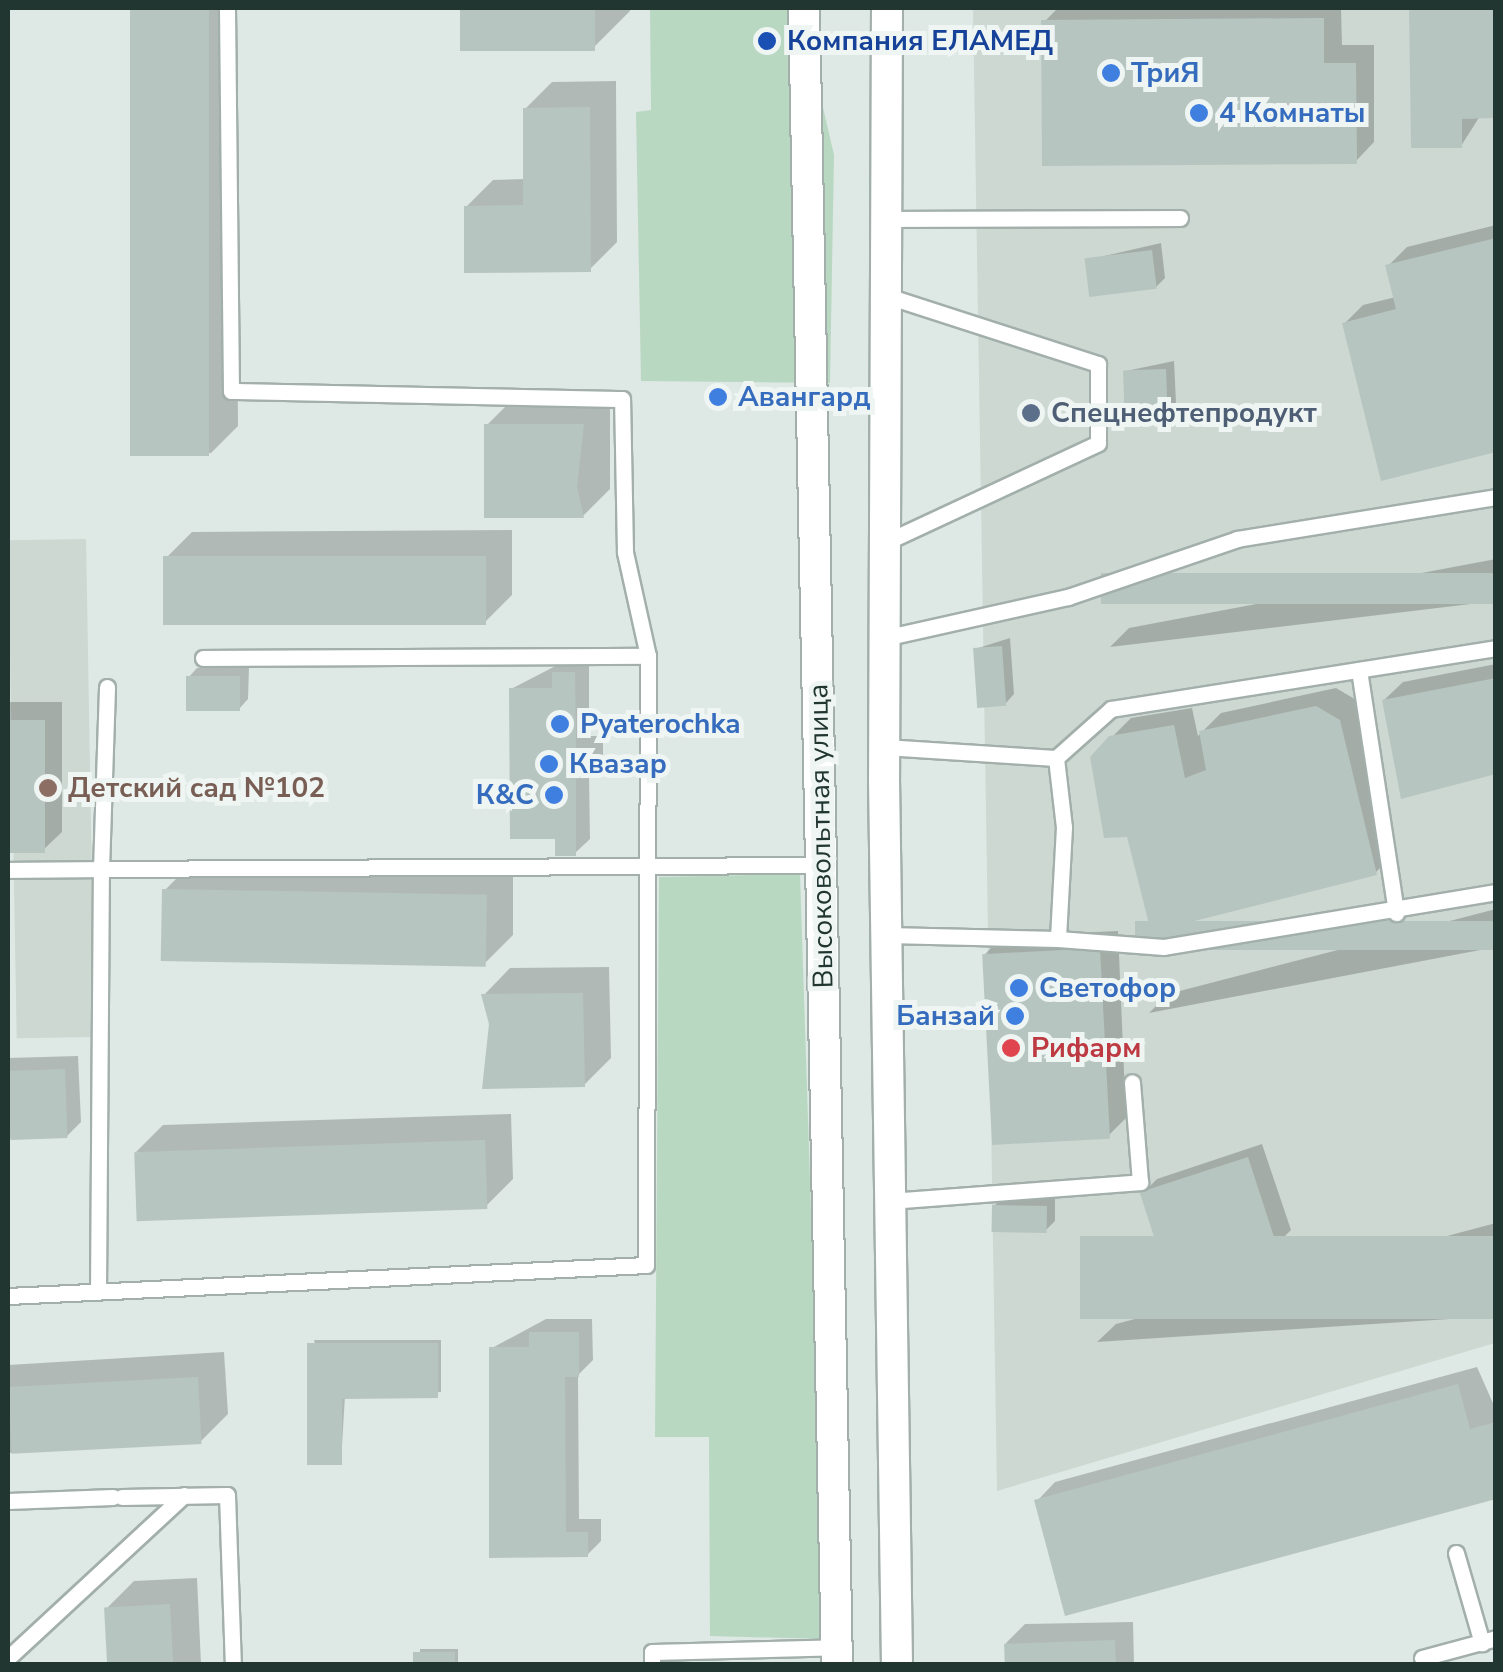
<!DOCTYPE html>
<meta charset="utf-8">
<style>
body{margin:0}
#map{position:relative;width:1503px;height:1672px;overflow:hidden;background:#dee8e4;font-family:"Nunito Sans",sans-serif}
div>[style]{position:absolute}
.built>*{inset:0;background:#cdd8d3;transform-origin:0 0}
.green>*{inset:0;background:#b9d8c2}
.shadow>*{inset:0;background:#0003;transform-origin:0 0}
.building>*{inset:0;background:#b7c5c0;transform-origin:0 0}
.roads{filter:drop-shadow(2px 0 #a2afab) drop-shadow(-2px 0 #a2afab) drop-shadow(0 2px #a2afab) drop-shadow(0 -2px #a2afab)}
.lane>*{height:15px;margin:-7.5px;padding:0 7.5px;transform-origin:7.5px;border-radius:7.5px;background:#fff}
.secondary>*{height:30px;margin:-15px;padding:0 15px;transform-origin:15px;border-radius:15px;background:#fff}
.dots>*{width:28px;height:28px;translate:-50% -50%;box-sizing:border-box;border:5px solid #eef5f2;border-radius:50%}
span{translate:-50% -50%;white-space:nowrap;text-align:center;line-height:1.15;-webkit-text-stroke:10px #eef5f2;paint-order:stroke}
.transit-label{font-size:28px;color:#164399;font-weight:700}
.left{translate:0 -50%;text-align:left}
.shop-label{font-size:28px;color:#366cbe;font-weight:700}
.right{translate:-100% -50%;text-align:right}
.service-label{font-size:28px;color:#4e5e75;font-weight:700}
.education-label{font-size:28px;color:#785e54;font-weight:700}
.street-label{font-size:28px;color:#213631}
.health-label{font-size:28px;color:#be3a42;font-weight:700}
.frame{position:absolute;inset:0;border:10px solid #213631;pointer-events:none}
</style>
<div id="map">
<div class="built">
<i style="clip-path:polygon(973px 8px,1496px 8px,1495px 1343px,997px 1491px)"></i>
<i style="left:86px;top:539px;width:498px;height:78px;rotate:89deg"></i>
</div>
<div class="green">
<i style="clip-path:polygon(650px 8px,800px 8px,834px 155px,830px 383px,641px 381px,636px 112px,651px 110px)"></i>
<i style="clip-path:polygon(800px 874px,825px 1639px,710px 1636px,709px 1437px,655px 1437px,659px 877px)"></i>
</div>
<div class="shadow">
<i style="clip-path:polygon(133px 8px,235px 8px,238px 426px,211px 453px,136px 454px)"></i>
<i style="clip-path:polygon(463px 8px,630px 8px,630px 11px,594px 47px,463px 49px)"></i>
<i style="clip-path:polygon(1058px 8px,1341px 8px,1342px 45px,1374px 45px,1374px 142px,1356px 161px,1044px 22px)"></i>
<i style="clip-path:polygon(1412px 8px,1496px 8px,1496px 115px,1480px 116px,1461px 146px,1414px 145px)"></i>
<i style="clip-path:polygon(616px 81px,617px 242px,590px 269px,466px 207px,493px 180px,526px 179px,525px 109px,552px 82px)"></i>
<i style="clip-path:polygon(1496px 225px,1496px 449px,1344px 324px,1363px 305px,1396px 297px,1388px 266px,1407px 247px)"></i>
<i style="clip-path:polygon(1161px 243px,1165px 278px,1156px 287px,1087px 260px)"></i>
<i style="clip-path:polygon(1174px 361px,1176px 403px,1167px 412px,1126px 371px)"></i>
<i style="clip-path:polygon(514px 398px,610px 398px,610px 489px,583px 516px,487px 425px)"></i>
<i style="clip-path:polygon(512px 530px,512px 595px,485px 622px,165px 559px,192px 532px)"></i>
<i style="clip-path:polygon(1496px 559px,1496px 601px,1110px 647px,1129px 628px)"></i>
<i style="clip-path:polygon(1010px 638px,1014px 694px,1005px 704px,975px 649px)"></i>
<i style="clip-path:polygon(569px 659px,589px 659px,589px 736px,603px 736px,603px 762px,589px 775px,590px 839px,575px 853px,557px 836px,511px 689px)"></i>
<i style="clip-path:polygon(1496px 664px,1496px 771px,1384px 700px,1403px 682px)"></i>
<i style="clip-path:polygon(197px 668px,249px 668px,248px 699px,239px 709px,188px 678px)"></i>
<i style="clip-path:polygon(1336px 688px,1358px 701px,1395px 853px,1376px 872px,1129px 835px,1111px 738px,1131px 718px,1192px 708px,1198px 736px,1221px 713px)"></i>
<i style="clip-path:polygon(8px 702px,62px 702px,62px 832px,43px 850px,8px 850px)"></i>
<i style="clip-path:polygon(192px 863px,513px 867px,513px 935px,486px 962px,165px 890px)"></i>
<i style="clip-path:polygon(1496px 909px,1496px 947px,1149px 1013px,1168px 994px)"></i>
<i style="clip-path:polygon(1118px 931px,1126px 1118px,1108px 1136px,984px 955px,1003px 936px)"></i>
<i style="clip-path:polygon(609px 967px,611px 1058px,584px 1085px,491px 1023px,484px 995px,510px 968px)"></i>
<i style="clip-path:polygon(78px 1056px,81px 1122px,67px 1136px,8px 1138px,8px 1058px)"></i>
<i style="clip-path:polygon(511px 1114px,513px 1179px,486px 1206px,136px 1152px,163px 1125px)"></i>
<i style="clip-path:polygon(1262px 1144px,1291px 1230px,1276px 1245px,1143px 1193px,1157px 1179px)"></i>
<i style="clip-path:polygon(1003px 1197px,1055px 1198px,1055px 1221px,1046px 1230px,994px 1206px)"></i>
<i style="clip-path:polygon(1496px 1223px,1496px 1316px,1097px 1342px,1116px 1324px)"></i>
<i style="clip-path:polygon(546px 1319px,592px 1319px,593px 1360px,578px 1375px,579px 1519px,601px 1519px,601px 1541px,587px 1555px,492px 1555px,492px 1348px)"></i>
<i style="clip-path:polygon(314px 1340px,441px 1340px,441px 1392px,345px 1396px,341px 1463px)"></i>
<i style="clip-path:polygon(224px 1352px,228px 1414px,201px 1441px,8px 1453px,8px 1365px)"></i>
<i style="clip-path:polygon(1477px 1367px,1496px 1410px,1496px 1497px,1037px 1501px,1055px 1482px)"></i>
<i style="clip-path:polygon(197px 1578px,201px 1664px,110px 1664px,107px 1608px,134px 1581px)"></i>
<i style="clip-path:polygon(1133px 1622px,1134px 1664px,1006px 1664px,1006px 1643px,1025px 1624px)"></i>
<i style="left:420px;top:1649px;width:38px;height:16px"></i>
</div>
<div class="building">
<i style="left:130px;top:8px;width:79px;height:448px"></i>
<i style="left:460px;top:8px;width:135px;height:43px"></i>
<i style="clip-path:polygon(1409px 8px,1496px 8px,1496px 118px,1462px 119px,1462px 148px,1411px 148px)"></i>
<i style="clip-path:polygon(1324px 18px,1324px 63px,1356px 63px,1357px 164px,1042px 166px,1041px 20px)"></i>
<i style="clip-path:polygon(590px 107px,591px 272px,464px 273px,464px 206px,523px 205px,523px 108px)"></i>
<i style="clip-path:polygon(1496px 238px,1496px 452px,1381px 481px,1342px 323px,1396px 309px,1385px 265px)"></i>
<i style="left:1152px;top:250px;width:39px;height:68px;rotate:83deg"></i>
<i style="left:1166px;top:369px;width:46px;height:43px;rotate:88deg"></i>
<i style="clip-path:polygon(484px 424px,584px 424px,577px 487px,584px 518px,484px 518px)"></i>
<i style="left:486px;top:556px;width:69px;height:323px;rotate:90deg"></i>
<i style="left:1496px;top:573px;width:31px;height:395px;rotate:90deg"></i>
<i style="left:1002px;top:646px;width:60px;height:29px;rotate:86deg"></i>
<i style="clip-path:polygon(552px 672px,575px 672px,576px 749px,590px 749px,590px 778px,576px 779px,576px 856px,555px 856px,555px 839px,510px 839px,509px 688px,552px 688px)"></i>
<i style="left:240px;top:676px;width:35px;height:54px;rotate:90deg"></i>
<i style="clip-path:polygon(1496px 678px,1496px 774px,1401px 799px,1382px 700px)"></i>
<i style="clip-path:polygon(1316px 706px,1340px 720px,1377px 875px,1151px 932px,1127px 837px,1104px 838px,1090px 757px,1109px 736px,1174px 725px,1185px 778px,1206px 770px,1199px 731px)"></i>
<i style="left:8px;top:720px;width:37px;height:133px"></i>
<i style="left:162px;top:889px;width:325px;height:72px;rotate:1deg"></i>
<i style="left:1496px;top:921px;width:29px;height:361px;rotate:90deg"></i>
<i style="left:1100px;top:948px;width:191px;height:118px;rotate:87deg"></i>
<i style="clip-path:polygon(583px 993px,585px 1087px,482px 1089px,489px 1024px,481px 994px)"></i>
<i style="left:65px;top:1069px;width:69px;height:57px;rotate:88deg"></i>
<i style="left:485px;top:1140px;width:69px;height:351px;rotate:88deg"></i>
<i style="left:1248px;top:1157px;width:95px;height:114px;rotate:72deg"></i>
<i style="left:992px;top:1205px;width:55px;height:27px;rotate:1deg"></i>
<i style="left:1496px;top:1236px;width:83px;height:416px;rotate:90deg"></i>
<i style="clip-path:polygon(529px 1332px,579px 1332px,579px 1377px,565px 1377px,566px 1532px,588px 1532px,588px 1557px,489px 1558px,489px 1347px,529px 1347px)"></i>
<i style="clip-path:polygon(307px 1343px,438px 1343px,438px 1398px,342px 1399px,342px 1465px,307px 1465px)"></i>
<i style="left:198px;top:1377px;width:67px;height:190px;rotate:87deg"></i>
<i style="clip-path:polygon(1458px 1384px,1470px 1429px,1496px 1422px,1496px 1499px,1065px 1616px,1034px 1500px)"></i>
<i style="left:170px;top:1604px;width:60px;height:66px;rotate:87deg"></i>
<i style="left:1115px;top:1640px;width:24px;height:111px;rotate:88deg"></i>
<i style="left:413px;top:1652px;width:42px;height:12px"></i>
</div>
<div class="roads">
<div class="lane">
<i style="left:885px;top:219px;width:295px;rotate:-0.2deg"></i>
<i style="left:884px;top:543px;width:236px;rotate:-25deg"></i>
<i style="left:1098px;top:443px;width:79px;rotate:-90deg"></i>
<i style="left:1098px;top:364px;width:224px;rotate:-162.1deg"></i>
<i style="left:884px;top:638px;width:189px;rotate:-12.6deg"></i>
<i style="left:1068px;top:597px;width:179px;rotate:-18.9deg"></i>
<i style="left:1237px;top:539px;width:262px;rotate:-9.2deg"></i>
<i style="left:203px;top:658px;width:445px;rotate:-0.3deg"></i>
<i style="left:1359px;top:670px;width:246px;rotate:81.3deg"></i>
<i style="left:884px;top:747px;width:172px;rotate:3.7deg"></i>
<i style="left:1056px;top:758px;width:69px;rotate:83.4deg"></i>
<i style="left:1064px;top:827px;width:112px;rotate:93.1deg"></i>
<i style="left:1058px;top:939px;width:171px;rotate:-178.7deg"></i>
<i style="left:1056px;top:758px;width:74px;rotate:-41.7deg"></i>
<i style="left:1111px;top:709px;width:390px;rotate:-9deg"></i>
<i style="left:8px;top:870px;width:93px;rotate:-0.6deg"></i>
<i style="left:101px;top:869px;width:182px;rotate:-88.1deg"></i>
<i style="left:1058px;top:939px;width:106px;rotate:4.3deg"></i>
<i style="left:1164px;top:947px;width:337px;rotate:-9.4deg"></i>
<i style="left:890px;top:1201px;width:251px;rotate:-4.3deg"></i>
<i style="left:1140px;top:1182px;width:100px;rotate:-94.6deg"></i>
<i style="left:98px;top:1292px;width:423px;rotate:-89.6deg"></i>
<i style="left:101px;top:869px;width:720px;rotate:-0.32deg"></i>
<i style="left:8px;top:1296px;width:639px;rotate:-2.78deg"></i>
<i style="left:646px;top:1265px;width:609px;rotate:-89.81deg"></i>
<i style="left:648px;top:656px;width:107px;rotate:-102.5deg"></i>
<i style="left:625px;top:552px;width:153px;rotate:-91.1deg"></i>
<i style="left:622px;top:399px;width:391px;rotate:-178.8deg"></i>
<i style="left:231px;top:391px;width:383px;rotate:-90.6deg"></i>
<i style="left:122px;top:1497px;width:105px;rotate:-1.1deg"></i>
<i style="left:227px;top:1495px;width:169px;rotate:88deg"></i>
<i style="left:8px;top:1501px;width:105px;rotate:-2.2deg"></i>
<i style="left:1456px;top:1553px;width:94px;rotate:73.9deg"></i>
<i style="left:8px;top:1658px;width:240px;rotate:-42.8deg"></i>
<i style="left:1422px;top:1658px;width:77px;rotate:-15.1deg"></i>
<i style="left:652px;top:1664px;width:12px;rotate:-90deg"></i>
<i style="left:652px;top:1652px;width:185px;rotate:-1.5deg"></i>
</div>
<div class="secondary">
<i style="left:804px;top:8px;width:1656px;rotate:88.86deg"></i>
<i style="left:887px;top:8px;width:771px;rotate:90.22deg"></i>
<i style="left:884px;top:779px;width:885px;rotate:89.16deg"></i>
</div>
</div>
<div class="dots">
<i style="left:767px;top:41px;background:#1a4fb4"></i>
<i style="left:1111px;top:73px;background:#3f7fe0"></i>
<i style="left:1199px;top:113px;background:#3f7fe0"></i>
<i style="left:718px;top:397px;background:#3f7fe0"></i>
<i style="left:1031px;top:413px;background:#5c6f8a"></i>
<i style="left:560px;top:724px;background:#3f7fe0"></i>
<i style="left:549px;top:764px;background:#3f7fe0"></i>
<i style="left:48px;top:788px;background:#8d6e63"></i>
<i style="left:554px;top:795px;background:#3f7fe0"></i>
<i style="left:1019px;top:988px;background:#3f7fe0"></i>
<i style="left:1015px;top:1016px;background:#3f7fe0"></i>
<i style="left:1011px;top:1048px;background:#e0444e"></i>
</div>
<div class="transit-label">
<span class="left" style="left:787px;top:41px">Компания ЕЛАМЕД</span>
</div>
<div class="shop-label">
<span class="left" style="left:1131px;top:73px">ТриЯ</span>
<span class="left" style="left:1219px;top:113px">4 Комнаты</span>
<span class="left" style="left:738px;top:397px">Авангард</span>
<span class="left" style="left:580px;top:724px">Pyaterochka</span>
<span class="left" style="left:569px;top:764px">Квазар</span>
<span class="right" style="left:534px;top:795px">К&amp;С</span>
<span class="left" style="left:1039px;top:988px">Светофор</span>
<span class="right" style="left:995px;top:1016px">Банзай</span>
</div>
<div class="service-label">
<span class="left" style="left:1051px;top:413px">Спецнефтепродукт</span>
</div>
<div class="education-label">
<span class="left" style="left:68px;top:788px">Детский сад №102</span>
</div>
<div class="street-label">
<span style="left:821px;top:836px;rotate:-91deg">Высоковольтная улица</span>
</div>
<div class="health-label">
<span class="left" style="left:1031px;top:1048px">Рифарм</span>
</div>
<div class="frame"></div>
</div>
